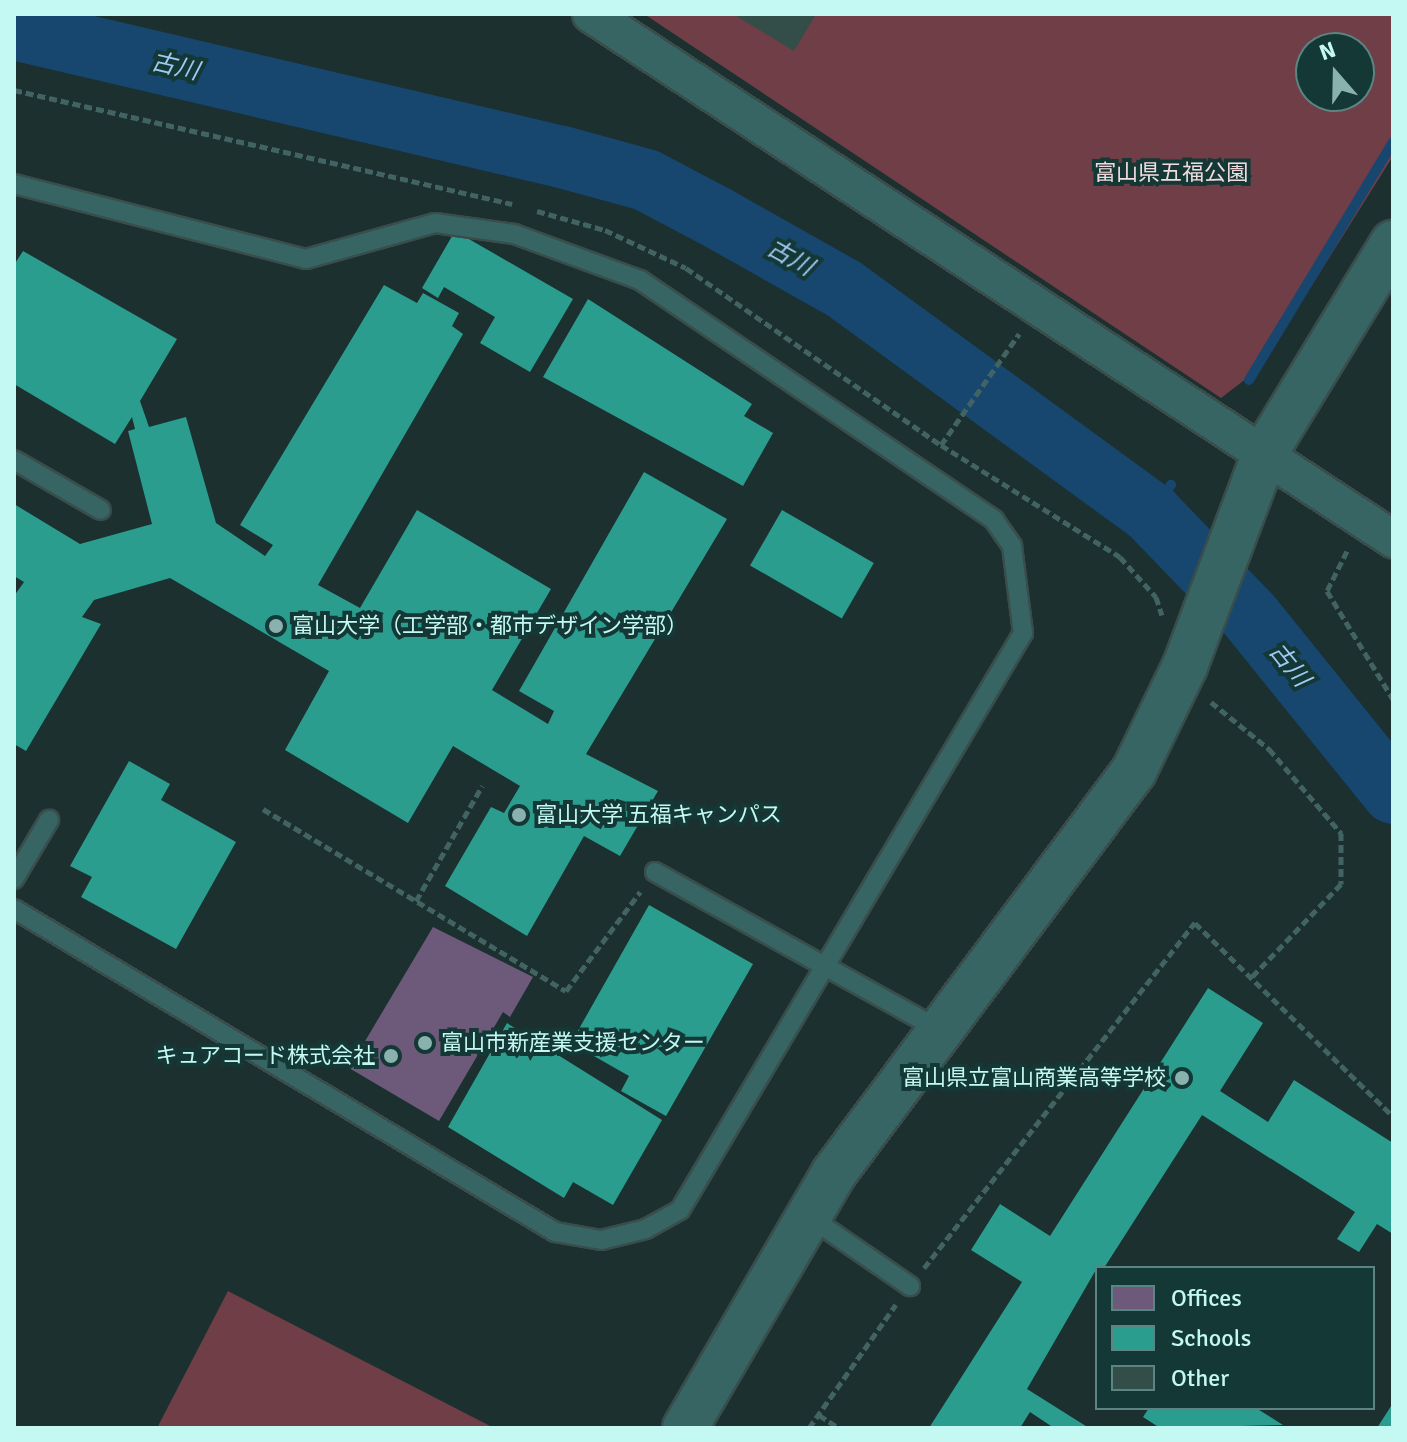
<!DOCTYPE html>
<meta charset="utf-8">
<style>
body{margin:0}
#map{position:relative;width:1407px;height:1442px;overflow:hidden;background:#1c302f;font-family:Signika,"Noto Sans JP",sans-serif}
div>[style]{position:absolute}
.green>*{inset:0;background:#6f3e47}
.offices>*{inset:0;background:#6d597a}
.schools>*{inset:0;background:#2a9d8f;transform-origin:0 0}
.stream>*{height:10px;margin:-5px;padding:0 5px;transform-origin:5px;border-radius:5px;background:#17466f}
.river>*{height:62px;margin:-31px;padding:0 31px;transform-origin:31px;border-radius:31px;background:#17466f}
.building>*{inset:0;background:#334d48}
.path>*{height:5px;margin-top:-2.5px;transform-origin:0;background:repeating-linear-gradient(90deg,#416361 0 8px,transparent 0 12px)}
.roads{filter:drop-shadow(2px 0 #394e4c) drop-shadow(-2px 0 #394e4c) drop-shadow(0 2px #394e4c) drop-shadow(0 -2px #394e4c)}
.service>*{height:18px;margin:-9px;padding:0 9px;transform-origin:9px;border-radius:9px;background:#366563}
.minor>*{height:36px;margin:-18px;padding:0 18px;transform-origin:18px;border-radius:18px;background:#366563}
.tertiary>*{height:44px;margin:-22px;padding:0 22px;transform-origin:22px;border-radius:22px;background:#366563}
.dots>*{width:22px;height:22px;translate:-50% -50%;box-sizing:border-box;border:4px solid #143836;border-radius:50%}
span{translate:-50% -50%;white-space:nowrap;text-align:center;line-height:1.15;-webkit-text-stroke:8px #143836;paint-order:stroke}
.park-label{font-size:22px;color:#f1dbdd}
.poi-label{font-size:22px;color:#c4f8f3}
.left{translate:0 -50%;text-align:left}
.right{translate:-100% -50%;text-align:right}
.water-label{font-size:24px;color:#a0c9f3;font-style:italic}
.frame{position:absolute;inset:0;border:16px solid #c4f8f3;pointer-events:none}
.legend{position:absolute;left:1095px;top:1266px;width:280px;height:144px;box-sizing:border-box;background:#143836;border:2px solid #5a8582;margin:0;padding:10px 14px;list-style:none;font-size:24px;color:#c4f8f3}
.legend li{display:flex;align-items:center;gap:16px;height:40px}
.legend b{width:40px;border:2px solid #5a8582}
.north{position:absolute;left:1295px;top:32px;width:80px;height:80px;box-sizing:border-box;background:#143836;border:2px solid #5a8582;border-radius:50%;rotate:340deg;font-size:22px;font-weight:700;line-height:32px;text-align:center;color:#c4f8f3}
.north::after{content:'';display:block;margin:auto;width:28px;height:36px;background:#89b2ae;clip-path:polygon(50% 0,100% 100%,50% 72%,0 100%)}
</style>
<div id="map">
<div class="green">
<i style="clip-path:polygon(evenodd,644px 14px,1393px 14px,1393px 156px,1260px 368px,1221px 398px,644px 14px,1311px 48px,1359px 48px,1359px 96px,1311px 96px,1311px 48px)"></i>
<i style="clip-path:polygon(228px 1291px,494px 1428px,157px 1428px)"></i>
</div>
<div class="offices">
<i style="clip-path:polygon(433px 927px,533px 977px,510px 1017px,503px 1012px,439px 1121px,349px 1068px)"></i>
</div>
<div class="schools">
<i style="clip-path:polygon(455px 231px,573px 299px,530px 372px,480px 343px,495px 317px,444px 287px,438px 298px,422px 288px)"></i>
<i style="clip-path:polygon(23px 251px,177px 339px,140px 401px,149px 427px,186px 417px,216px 523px,265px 556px,273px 545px,240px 525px,384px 285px,417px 303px,423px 293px,459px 313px,452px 326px,463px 334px,318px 585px,360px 608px,417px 510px,551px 589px,492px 690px,548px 724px,554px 711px,519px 691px,644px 472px,727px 519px,586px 754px,658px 791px,620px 856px,584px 836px,527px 936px,445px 886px,491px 807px,504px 813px,520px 786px,453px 746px,408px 823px,285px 750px,329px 671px,170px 578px,94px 600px,82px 617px,101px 624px,26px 751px,14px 744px,14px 596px,24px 582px,14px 576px,14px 504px,80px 544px,152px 524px,128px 431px,135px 429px,132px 417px,115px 444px,14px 384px,14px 265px)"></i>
<i style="clip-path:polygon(588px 299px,752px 404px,744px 416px,773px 433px,743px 486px,543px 377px)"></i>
<i style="left:782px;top:510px;width:106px;height:64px;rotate:30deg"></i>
<i style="clip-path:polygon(129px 761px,170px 784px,161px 800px,236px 842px,176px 949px,81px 897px,92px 877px,70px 866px)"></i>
<i style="clip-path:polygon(649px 905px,753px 964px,666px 1116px,621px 1091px,629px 1076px,571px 1043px)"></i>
<i style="clip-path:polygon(1208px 988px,1263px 1023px,1220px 1091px,1268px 1122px,1294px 1080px,1393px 1143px,1393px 1234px,1377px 1224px,1359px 1252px,1337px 1239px,1355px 1212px,1202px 1115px,1104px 1268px,1097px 1268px,1027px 1389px,1089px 1428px,1054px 1428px,1030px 1412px,1020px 1428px,929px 1428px,1022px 1282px,971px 1250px,1000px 1204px,1050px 1236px)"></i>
<i style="clip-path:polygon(507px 1023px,662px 1120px,613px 1205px,573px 1182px,564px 1198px,448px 1127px)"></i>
<i style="clip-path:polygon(1393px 1403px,1393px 1428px,1377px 1428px)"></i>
<i style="clip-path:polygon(1149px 1408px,1256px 1408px,1283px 1425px,1160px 1428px,1143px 1417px)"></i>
</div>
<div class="stream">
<i style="left:1249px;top:380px;width:278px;rotate:-58.8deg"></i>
<i style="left:1152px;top:514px;width:35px;rotate:-57deg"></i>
</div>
<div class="river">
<i style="left:14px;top:29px;width:563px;rotate:13.15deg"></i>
<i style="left:562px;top:157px;width:87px;rotate:15.3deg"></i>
<i style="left:646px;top:180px;width:81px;rotate:27.8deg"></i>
<i style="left:718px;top:218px;width:145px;rotate:29.4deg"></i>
<i style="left:844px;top:289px;width:381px;rotate:36.1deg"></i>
<i style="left:1152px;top:514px;width:143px;rotate:46.1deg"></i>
<i style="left:1251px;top:617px;width:226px;rotate:51.1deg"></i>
</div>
<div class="building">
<i style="clip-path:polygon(733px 14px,816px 14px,794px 51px)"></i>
</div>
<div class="path">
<i style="left:14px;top:90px;width:511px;rotate:12.89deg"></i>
<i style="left:537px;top:211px;width:71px;rotate:15.6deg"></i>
<i style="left:605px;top:230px;width:89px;rotate:25.1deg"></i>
<i style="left:686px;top:268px;width:310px;rotate:34.8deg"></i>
<i style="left:941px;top:445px;width:136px;rotate:-54.9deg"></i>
<i style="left:941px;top:445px;width:211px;rotate:32deg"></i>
<i style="left:1120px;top:557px;width:54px;rotate:48deg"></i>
<i style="left:1156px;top:597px;width:19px;rotate:72deg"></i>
<i style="left:1347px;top:551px;width:45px;rotate:116.6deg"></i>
<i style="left:1327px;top:591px;width:127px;rotate:58.6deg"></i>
<i style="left:1211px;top:702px;width:75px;rotate:39deg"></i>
<i style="left:1269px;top:749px;width:111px;rotate:49.4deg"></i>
<i style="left:1341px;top:833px;width:51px;rotate:90deg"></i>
<i style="left:1341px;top:884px;width:130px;rotate:133.8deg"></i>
<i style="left:263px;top:809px;width:353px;rotate:31deg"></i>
<i style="left:566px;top:991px;width:124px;rotate:-53.2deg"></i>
<i style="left:416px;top:901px;width:133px;rotate:-60.1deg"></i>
<i style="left:924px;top:1268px;width:439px;rotate:-51.9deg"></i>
<i style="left:1195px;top:923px;width:277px;rotate:44.3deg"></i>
<i style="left:819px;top:1415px;width:24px;rotate:33deg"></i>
<i style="left:809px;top:1428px;width:151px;rotate:-54.9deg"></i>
</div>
<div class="roads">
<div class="service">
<i style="left:14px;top:184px;width:301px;rotate:14.4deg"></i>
<i style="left:306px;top:259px;width:134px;rotate:-15.6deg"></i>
<i style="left:435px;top:223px;width:80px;rotate:7.9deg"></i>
<i style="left:514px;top:234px;width:134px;rotate:20.1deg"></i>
<i style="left:640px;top:280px;width:428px;rotate:34.1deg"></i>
<i style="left:994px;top:520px;width:32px;rotate:55deg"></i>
<i style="left:1012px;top:546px;width:88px;rotate:82.8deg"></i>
<i style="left:1023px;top:633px;width:671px;rotate:120.73deg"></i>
<i style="left:680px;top:1210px;width:39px;rotate:151deg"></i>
<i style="left:646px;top:1229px;width:46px;rotate:166.3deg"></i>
<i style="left:601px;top:1240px;width:47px;rotate:-170.1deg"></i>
<i style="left:555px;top:1232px;width:630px;rotate:-149.16deg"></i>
<i style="left:14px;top:460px;width:100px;rotate:29.9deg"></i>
<i style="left:655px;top:872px;width:326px;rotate:29deg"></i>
<i style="left:14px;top:879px;width:69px;rotate:-59.3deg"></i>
<i style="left:808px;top:1216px;width:124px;rotate:34.5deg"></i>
</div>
<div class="minor">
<i style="left:591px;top:14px;width:959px;rotate:33.21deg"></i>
</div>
<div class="tertiary">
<i style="left:685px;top:1428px;width:295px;rotate:-59.7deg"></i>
<i style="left:834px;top:1173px;width:502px;rotate:-53.27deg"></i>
<i style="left:1134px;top:771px;width:117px;rotate:-64.1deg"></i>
<i style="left:1185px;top:666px;width:230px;rotate:-69.4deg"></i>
<i style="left:1266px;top:451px;width:244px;rotate:-58.6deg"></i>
</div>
</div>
<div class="dots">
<i style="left:276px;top:626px;background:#89b2ae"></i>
<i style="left:519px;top:815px;background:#89b2ae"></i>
<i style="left:425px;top:1043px;background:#89b2ae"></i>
<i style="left:391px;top:1056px;background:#89b2ae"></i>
<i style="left:1182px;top:1078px;background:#89b2ae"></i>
</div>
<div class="park-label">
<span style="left:1171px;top:173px">富山県五福公園</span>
</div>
<div class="poi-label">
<span class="left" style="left:292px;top:626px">富山大学（工学部・都市デザイン学部）</span>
<span class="left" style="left:535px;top:815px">富山大学 五福キャンパス</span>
<span class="left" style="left:441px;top:1043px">富山市新産業支援センター</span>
<span class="right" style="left:375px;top:1056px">キュアコード株式会社</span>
<span class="right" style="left:1166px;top:1078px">富山県立富山商業高等学校</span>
</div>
<div class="water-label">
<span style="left:175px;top:67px;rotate:13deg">古川</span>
<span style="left:790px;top:258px;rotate:29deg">古川</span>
<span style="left:1289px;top:665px;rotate:51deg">古川</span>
</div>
<div class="frame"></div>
<ul class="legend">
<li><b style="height:22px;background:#6d597a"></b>Offices</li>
<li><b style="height:22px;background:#2a9d8f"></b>Schools</li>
<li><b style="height:22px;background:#334d48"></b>Other</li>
</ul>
<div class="north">N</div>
</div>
